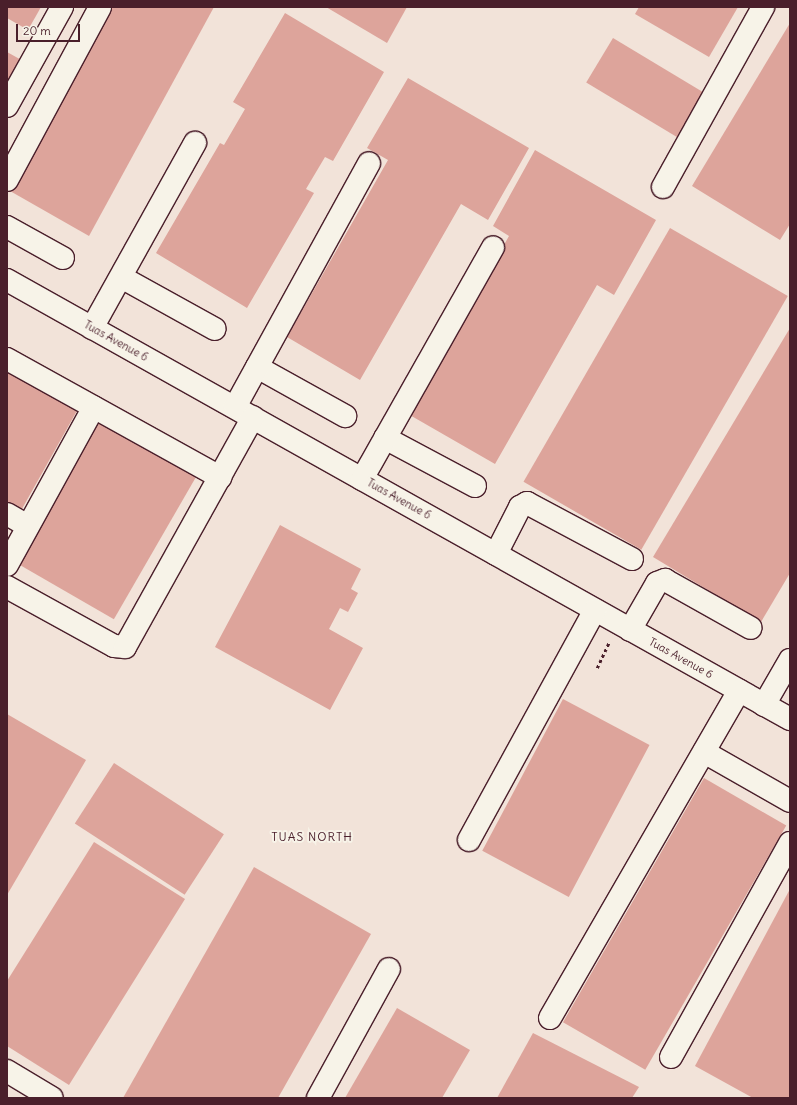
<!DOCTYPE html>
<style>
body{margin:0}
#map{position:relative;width:797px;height:1105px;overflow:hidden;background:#f2e3d9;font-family:Delius,sans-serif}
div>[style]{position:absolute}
.building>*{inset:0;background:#dda49b;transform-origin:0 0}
.path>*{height:2.5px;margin-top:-1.25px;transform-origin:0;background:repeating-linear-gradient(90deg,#4a1f2b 0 3px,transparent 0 6px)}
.roads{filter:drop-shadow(1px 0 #4a1f2b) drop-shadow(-1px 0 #4a1f2b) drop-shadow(0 1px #4a1f2b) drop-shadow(0 -1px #4a1f2b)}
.minor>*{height:22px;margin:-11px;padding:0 11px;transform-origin:11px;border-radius:11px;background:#f7f3e8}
span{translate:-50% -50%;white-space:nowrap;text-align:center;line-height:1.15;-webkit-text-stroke:4px #f7f3e8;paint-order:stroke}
.street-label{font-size:11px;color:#4a1f2b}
.neighbourhood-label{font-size:12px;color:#4a1f2b;letter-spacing:1px}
.frame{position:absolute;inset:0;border:8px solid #4a1f2b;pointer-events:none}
.scale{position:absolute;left:16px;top:24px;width:64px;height:18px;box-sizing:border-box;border:2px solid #4a1f2b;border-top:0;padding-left:5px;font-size:12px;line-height:14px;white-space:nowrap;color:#4a1f2b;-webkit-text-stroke:3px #f7f3e8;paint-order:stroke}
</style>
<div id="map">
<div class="building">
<i style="clip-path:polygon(7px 7px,41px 7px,28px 30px,7px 18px)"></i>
<i style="clip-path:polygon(111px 7px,214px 7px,89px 236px,10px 191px)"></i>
<i style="clip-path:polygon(326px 7px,407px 7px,387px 43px)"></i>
<i style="clip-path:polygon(639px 7px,738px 7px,709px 57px,635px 14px)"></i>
<i style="clip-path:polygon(285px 13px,384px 72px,333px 161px,325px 157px,306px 189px,314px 193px,247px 308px,156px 253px,220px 143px,224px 145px,245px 109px,233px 102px)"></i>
<i style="clip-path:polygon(790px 23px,790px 224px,780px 240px,692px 186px)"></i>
<i style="left:613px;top:38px;width:114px;height:52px;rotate:31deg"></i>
<i style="clip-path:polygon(7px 52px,25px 62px,7px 96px)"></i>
<i style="clip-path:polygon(408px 78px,529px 148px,488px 220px,461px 204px,360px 380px,287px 337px,388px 160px,367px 148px)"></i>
<i style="clip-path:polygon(535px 150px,656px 220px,614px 295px,597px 285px,495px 464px,408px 414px,509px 236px,493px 226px)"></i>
<i style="left:670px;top:228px;width:136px;height:293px;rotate:30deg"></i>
<i style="clip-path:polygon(790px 328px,790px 573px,761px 622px,653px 557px)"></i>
<i style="clip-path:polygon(7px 368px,78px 409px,18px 516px,7px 509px)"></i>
<i style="left:99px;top:419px;width:113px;height:166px;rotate:30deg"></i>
<i style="clip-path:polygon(280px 525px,361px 569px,351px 589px,358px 593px,348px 612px,340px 608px,329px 629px,363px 648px,330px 710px,215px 647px)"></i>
<i style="left:563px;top:699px;width:98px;height:172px;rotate:28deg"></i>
<i style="clip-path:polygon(7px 714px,86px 760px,7px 895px)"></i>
<i style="left:114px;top:763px;width:131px;height:72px;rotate:33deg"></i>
<i style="left:704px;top:778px;width:95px;height:282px;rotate:30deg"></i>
<i style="clip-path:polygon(94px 842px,185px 899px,69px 1085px,7px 1046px,7px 981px)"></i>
<i style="clip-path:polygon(254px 867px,371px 934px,278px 1098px,123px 1098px)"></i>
<i style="clip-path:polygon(790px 889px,790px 1098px,753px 1098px,695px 1066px)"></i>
<i style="clip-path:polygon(397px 1008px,470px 1050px,442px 1098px,345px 1098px)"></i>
<i style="clip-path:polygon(533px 1033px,639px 1087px,632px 1098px,497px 1098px)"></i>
</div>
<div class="path">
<i style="left:597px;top:668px;width:29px;rotate:-65deg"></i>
</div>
<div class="roads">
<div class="minor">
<i style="left:7px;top:106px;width:113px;rotate:-60.9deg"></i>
<i style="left:7px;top:180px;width:196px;rotate:-61.7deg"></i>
<i style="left:663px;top:187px;width:206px;rotate:-60.9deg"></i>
<i style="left:7px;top:227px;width:64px;rotate:29deg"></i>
<i style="left:121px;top:277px;width:107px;rotate:29deg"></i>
<i style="left:7px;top:280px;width:898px;rotate:29.28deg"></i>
<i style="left:92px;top:328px;width:212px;rotate:-60.9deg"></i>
<i style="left:7px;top:359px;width:244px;rotate:29deg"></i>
<i style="left:257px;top:367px;width:101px;rotate:29.1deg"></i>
<i style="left:235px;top:407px;width:278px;rotate:-61.2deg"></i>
<i style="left:385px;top:438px;width:102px;rotate:28.1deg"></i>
<i style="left:362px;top:479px;width:266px;rotate:-60.5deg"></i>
<i style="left:7px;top:514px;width:24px;rotate:30deg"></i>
<i style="left:496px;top:554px;width:53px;rotate:-62.9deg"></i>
<i style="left:520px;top:507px;width:8px;rotate:-30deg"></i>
<i style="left:527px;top:503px;width:119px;rotate:28.1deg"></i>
<i style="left:7px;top:565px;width:180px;rotate:-61.2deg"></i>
<i style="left:7px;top:587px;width:122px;rotate:28.9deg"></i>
<i style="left:114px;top:646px;width:11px;rotate:5deg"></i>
<i style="left:125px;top:647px;width:263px;rotate:-60.9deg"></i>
<i style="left:630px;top:630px;width:54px;rotate:-60.1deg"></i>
<i style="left:657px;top:583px;width:9px;rotate:-21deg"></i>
<i style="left:665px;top:580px;width:98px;rotate:29.2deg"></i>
<i style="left:764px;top:705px;width:52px;rotate:-60deg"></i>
<i style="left:704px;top:752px;width:99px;rotate:29.7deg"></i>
<i style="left:469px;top:840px;width:262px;rotate:-61.3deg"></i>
<i style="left:550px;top:1018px;width:378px;rotate:-60deg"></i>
<i style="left:671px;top:1057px;width:245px;rotate:-60.9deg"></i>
<i style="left:7px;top:1071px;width:52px;rotate:31deg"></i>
<i style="left:318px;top:1098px;width:147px;rotate:-61.2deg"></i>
</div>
</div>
<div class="street-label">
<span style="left:116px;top:341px;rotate:29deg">Tuas Avenue 6</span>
<span style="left:399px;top:499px;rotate:29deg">Tuas Avenue 6</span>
<span style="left:681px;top:658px;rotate:29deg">Tuas Avenue 6</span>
</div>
<div class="neighbourhood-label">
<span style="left:312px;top:837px">TUAS NORTH</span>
</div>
<div class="frame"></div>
<div class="scale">20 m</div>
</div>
